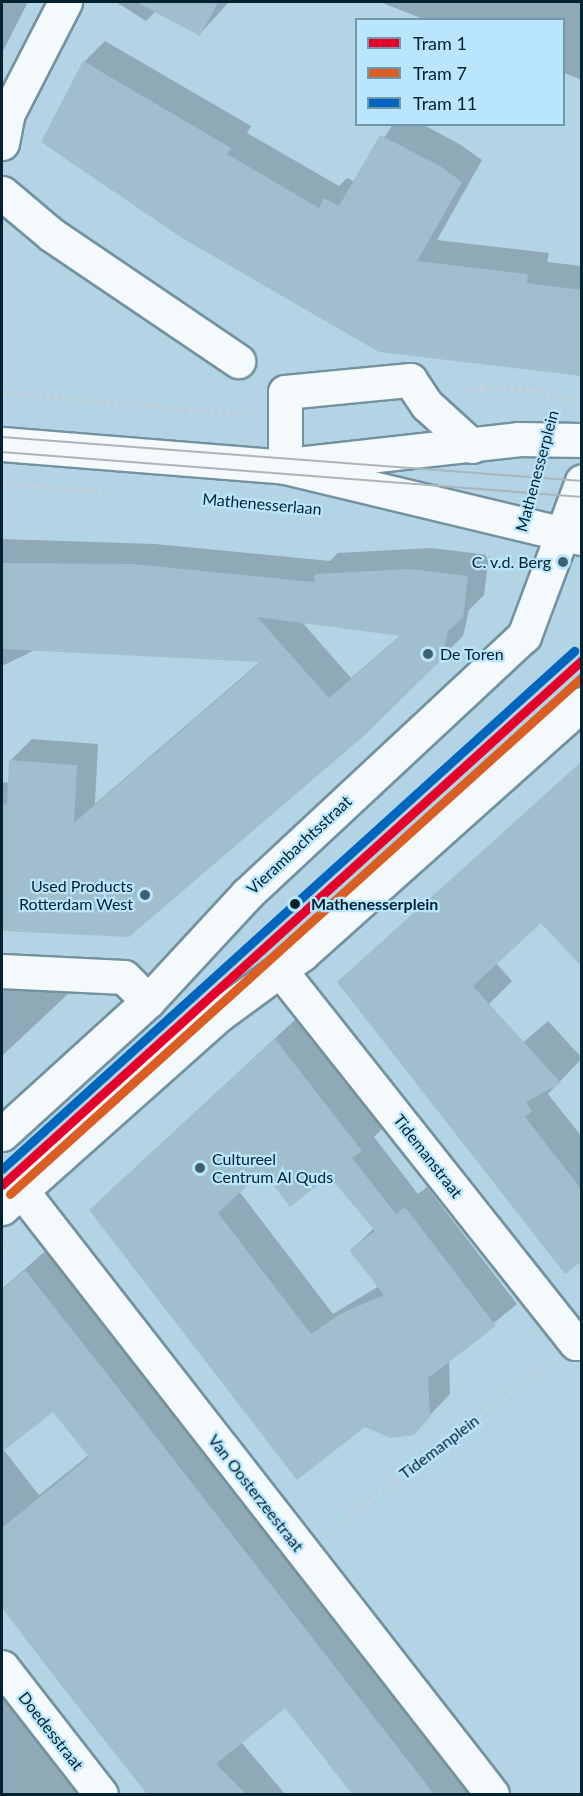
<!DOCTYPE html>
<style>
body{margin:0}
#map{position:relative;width:583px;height:1796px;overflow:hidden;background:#b3d4e5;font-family:Lato,sans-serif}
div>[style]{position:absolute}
.shadow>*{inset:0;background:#0003}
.building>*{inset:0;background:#a0becc}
.path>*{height:4px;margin-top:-2px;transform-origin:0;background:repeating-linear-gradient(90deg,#c8d3d8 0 3px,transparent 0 7.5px)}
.roads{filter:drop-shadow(2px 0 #7392a0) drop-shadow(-2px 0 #7392a0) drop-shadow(0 2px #7392a0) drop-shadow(0 -2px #7392a0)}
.minor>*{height:33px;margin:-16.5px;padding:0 16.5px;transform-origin:16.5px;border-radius:16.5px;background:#f4f9fb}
.tram>*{height:1.5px;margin:-0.75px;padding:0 0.75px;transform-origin:0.75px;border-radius:0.75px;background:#acb5ba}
.tram-1>*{height:9px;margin:-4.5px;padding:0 4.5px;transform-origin:4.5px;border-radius:4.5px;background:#e4002b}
.tram-2>*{height:9px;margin:-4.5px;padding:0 4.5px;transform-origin:4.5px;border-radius:4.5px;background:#da5e23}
.tram-3>*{height:9px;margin:-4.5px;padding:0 4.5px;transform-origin:4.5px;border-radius:4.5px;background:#0065bd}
.dots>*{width:16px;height:16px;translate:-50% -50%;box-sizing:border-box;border:3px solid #bae6fd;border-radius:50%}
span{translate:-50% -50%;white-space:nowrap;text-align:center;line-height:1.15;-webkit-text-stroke:4.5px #bae6fd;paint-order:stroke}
.street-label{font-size:16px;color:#012230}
.poi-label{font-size:16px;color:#012230}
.right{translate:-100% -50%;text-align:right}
.left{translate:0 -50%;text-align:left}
.stop-label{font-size:16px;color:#012230;font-weight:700}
.frame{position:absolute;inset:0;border:3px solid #012230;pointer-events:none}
.legend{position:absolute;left:355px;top:18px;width:210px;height:108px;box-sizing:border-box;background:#bae6fd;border:2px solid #7098ab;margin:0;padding:8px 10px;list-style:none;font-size:18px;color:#012230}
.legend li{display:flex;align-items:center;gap:12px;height:30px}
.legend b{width:30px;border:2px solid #7098ab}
</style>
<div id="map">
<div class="shadow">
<i style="clip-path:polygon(2px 2px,28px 2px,2px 53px)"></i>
<i style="clip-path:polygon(116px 2px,229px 2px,200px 34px,156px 11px,146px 21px)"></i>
<i style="clip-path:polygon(380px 2px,582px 2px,582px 80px,564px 73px,564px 20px,426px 20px)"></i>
<i style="clip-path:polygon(105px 41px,251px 126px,247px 133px,339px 186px,347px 178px,355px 182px,393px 124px,422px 124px,461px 145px,482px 160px,437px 240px,549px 253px,547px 262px,582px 266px,582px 374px,380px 350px,84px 62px)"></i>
<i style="clip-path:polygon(evenodd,2px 539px,155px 544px,330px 561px,338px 553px,431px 548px,489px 555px,484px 595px,469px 610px,463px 636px,363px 734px,128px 935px,2px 930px,2px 782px,9px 783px,10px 761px,32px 739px,98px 744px,95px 804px,262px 660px,35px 650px,2px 666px,2px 539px,301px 621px,401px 635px,351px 678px,301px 621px)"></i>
<i style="clip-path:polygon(582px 762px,541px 921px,496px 963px,512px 981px,480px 1013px,513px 1051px,548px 1021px,582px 1058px,548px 1094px,582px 1137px,582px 1259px,339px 982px)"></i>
<i style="clip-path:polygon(2px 989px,69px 993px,2px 1056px)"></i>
<i style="clip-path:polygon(evenodd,297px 1018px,382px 1129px,374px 1137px,418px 1194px,427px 1187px,517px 1304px,449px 1360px,450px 1394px,413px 1433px,112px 1189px,297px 1018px,263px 1169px,329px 1174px,374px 1228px,351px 1250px,379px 1286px,333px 1314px,239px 1191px,263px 1169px)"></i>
<i style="clip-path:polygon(evenodd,50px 1247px,477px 1794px,354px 1794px,285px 1706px,241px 1742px,285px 1794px,149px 1794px,2px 1606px,2px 1289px,50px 1247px,54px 1410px,89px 1455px,39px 1495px,3px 1449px,54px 1410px)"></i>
<i style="clip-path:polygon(2px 1691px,82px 1794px,2px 1794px)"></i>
</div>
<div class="building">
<i style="clip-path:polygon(136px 2px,218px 2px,200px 36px)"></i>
<i style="clip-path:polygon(83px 61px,231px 148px,227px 154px,319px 208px,324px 198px,339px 206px,380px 135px,440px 166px,462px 182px,417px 261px,528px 274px,527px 283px,582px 290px,582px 376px,379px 352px,182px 238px,41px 142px)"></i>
<i style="clip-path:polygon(evenodd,2px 563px,133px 564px,314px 582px,315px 574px,409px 569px,468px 576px,463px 618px,448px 631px,442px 659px,365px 735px,129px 937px,2px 931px,2px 804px,7px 805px,9px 760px,77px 765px,74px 823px,261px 662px,2px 649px,2px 563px,257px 617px,400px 636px,329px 698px,257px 617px)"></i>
<i style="clip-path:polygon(582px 761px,582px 967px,541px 923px,473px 986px,561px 1083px,526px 1102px,532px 1111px,525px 1117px,582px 1190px,582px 1261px,565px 1274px,337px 982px)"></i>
<i style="clip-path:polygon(evenodd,275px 1039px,362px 1151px,352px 1158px,396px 1214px,405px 1207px,496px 1326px,428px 1378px,430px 1417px,414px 1435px,390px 1438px,365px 1427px,297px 1480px,89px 1210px,275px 1039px,263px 1171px,290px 1207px,329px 1176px,375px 1231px,349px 1250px,384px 1295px,342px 1313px,311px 1334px,218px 1213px,263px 1171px)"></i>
<i style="clip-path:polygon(25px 1270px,111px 1379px,434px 1794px,352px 1794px,285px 1708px,216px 1764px,246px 1794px,147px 1794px,64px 1689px,2px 1608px,2px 1528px,89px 1457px,53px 1412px,2px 1452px,2px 1290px)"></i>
</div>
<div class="path">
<i style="left:2px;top:393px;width:248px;rotate:5.1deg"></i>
<i style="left:465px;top:393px;width:17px;rotate:-17deg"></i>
<i style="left:481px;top:388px;width:51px;rotate:2.2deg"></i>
<i style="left:532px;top:390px;width:44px;rotate:14.3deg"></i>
<i style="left:2px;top:484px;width:100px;rotate:4deg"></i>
<i style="left:531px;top:491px;width:16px;rotate:-76deg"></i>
<i style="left:486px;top:554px;width:29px;rotate:27deg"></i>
<i style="left:569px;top:614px;width:14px;rotate:17deg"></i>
<i style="left:2px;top:1253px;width:13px;rotate:-42deg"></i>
<i style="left:331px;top:1530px;width:272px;rotate:-37.4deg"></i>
</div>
<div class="roads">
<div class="minor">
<i style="left:2px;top:143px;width:31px;rotate:-79deg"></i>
<i style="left:8px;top:113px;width:125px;rotate:-62.8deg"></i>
<i style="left:2px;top:193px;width:65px;rotate:40deg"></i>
<i style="left:52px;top:235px;width:225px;rotate:34.1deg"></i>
<i style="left:2px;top:444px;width:284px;rotate:4.6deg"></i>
<i style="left:285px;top:467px;width:304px;rotate:13.5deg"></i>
<i style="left:288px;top:465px;width:231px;rotate:-6.4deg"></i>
<i style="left:518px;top:439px;width:64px;rotate:0.9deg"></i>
<i style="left:285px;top:467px;width:75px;rotate:-90deg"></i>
<i style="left:285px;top:392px;width:126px;rotate:-5.5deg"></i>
<i style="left:410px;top:380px;width:30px;rotate:56deg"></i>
<i style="left:427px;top:405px;width:61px;rotate:42.3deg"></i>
<i style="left:280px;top:970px;width:476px;rotate:51.6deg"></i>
<i style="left:576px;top:1343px;width:8px;rotate:-40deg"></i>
<i style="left:2px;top:971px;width:122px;rotate:2.8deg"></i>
<i style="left:124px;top:977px;width:34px;rotate:45deg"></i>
<i style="left:2px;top:1134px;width:197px;rotate:-42.3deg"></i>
<i style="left:148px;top:1001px;width:146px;rotate:-47.2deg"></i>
<i style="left:247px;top:894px;width:379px;rotate:-43deg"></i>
<i style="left:524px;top:636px;width:165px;rotate:-69.5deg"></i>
<i style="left:21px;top:1190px;width:766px;rotate:52.05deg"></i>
<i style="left:2px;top:1208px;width:292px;rotate:-41.7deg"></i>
<i style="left:220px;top:1014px;width:102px;rotate:-36.2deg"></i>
<i style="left:302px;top:954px;width:375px;rotate:-41.8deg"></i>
<i style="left:2px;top:1667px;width:161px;rotate:52.1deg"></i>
</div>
</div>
<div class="tram">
<i style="left:2px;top:437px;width:582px;rotate:4.34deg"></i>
<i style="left:2px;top:452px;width:582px;rotate:4.44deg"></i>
</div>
<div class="tram-1">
<i style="left:2px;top:1185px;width:782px;rotate:-42.15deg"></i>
</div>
<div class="tram-2">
<i style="left:10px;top:1194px;width:771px;rotate:-42.11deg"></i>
</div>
<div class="tram-3">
<i style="left:2px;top:1169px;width:772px;rotate:-42.16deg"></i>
</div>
<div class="dots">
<i style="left:563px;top:562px;background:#3f606f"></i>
<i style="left:428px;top:654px;background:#3f606f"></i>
<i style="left:145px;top:895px;background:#3f606f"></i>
<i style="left:295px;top:904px;background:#012230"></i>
<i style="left:200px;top:1168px;background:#3f606f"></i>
</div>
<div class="street-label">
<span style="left:537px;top:471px;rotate:-75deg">Mathenesserplein</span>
<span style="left:262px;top:504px;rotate:5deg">Mathenesserlaan</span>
<span style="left:299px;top:845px;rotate:-43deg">Vierambachtsstraat</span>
<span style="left:428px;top:1156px;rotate:52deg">Tidemanstraat</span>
<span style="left:439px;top:1447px;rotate:-37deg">Tidemanplein</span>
<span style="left:256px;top:1493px;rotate:52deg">Van Oosterzeestraat</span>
<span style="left:51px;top:1731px;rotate:52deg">Doedesstraat</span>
</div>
<div class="poi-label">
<span class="right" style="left:551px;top:562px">C. v.d. Berg</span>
<span class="left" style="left:440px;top:654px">De Toren</span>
<span class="right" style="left:133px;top:895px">Used Products<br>Rotterdam West</span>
<span class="left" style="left:212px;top:1168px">Cultureel<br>Centrum Al Quds</span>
</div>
<div class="stop-label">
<span class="left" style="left:311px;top:904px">Mathenesserplein</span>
</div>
<div class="frame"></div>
<ul class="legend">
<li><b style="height:8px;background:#e4002b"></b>Tram 1</li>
<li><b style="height:8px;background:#da5e23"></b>Tram 7</li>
<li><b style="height:8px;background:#0065bd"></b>Tram 11</li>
</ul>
</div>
